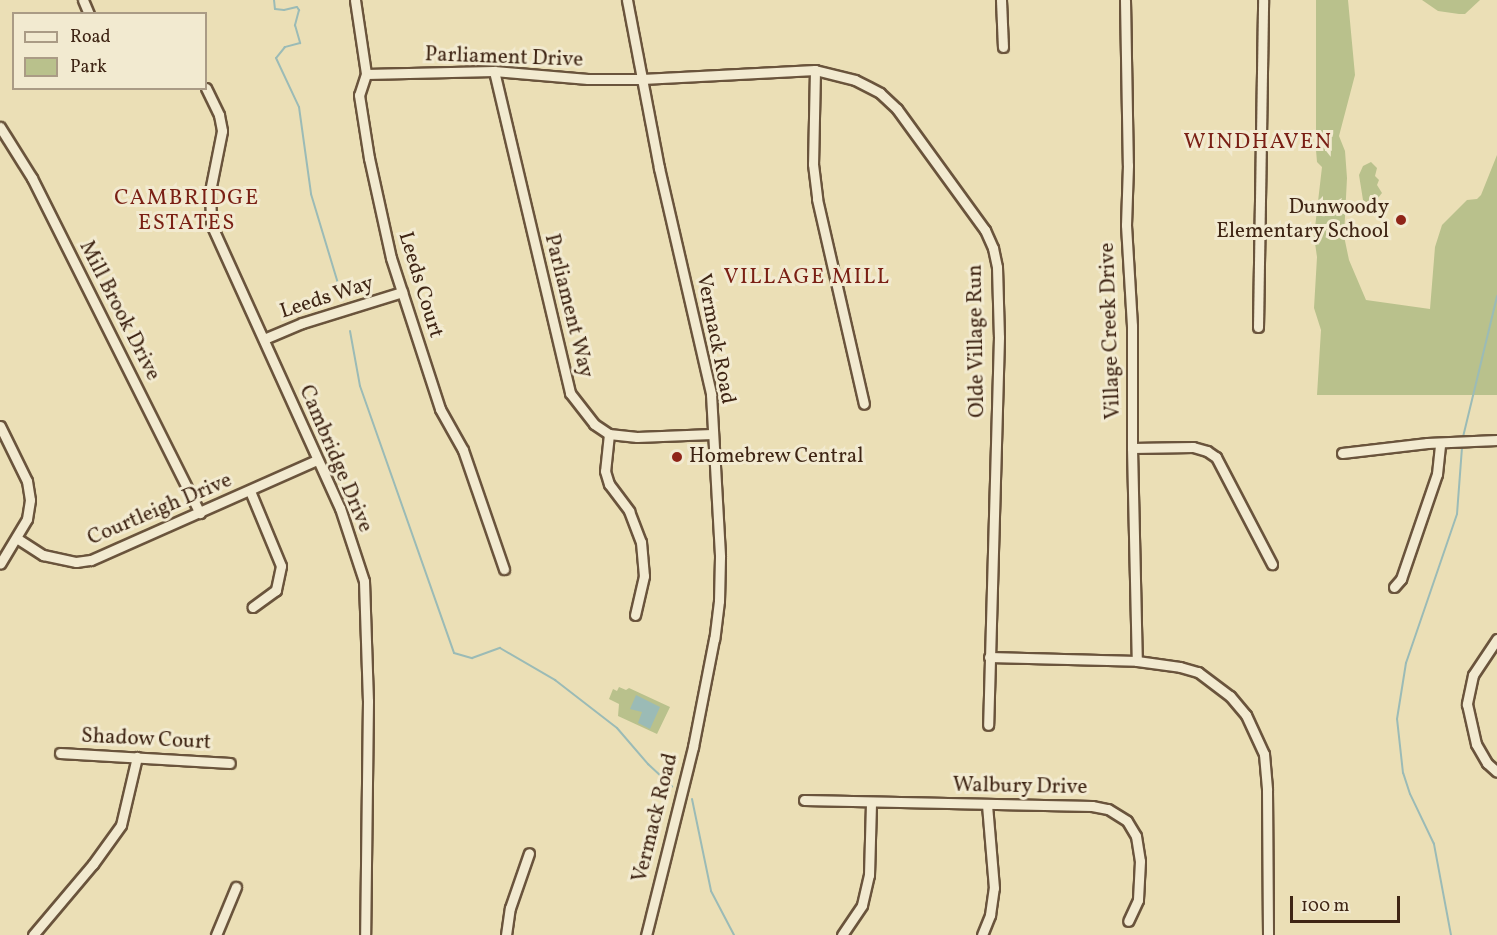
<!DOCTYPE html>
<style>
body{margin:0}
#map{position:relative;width:1497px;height:935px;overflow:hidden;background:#ebdfb6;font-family:Vollkorn,serif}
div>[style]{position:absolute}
.green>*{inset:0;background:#b9c18c}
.water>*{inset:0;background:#9bbbb6}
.stream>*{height:2px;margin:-1px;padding:0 1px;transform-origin:1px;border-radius:1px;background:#9bbbb6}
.roads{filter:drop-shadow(2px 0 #6a543c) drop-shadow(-2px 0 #6a543c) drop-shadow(0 2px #6a543c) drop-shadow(0 -2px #6a543c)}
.minor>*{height:9px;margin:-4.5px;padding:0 4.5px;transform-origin:4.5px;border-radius:4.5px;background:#f2ead0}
.dots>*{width:16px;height:16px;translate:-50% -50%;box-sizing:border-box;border:3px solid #f2ead0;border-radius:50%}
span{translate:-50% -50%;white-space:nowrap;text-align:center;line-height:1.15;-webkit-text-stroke:6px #f2ead0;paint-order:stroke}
.street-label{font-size:21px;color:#3f2514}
.poi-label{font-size:21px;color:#3f2514}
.right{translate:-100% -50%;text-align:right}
.left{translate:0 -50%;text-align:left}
.neighbourhood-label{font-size:22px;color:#7a1f14;letter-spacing:1.5px}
.legend{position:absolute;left:12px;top:12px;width:195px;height:78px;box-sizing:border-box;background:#f2ead0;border:2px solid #aa9b85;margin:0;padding:8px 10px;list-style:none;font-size:18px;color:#3f2514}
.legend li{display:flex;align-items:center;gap:12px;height:30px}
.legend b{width:30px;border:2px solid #aa9b85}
.scale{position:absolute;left:1290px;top:896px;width:110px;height:27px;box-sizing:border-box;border:3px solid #3f2514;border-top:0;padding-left:8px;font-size:18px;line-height:21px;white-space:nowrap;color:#3f2514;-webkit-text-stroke:4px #f2ead0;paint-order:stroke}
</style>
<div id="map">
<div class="green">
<i style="clip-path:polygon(1316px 0,1348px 0,1355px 75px,1339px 136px,1345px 151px,1347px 178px,1344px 236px,1349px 260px,1366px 300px,1430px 309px,1435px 247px,1442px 225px,1467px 200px,1477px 199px,1481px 195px,1497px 155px,1497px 395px,1317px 395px,1321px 330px,1314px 308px,1317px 257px,1314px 236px,1322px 167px,1317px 162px,1316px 150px)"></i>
<i style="clip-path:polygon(1422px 0,1480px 0,1465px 14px,1459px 14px,1438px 11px)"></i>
<i style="clip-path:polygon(1371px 162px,1377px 168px,1375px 176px,1379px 180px,1377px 185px,1382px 193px,1374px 203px,1369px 204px,1363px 200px,1359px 175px,1363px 166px)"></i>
<i style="clip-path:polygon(619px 687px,626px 690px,629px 688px,670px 707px,657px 734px,618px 716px,619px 704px,609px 699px,613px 689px,617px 691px)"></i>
</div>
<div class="water">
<i style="clip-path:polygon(636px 695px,660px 707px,650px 729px,638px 723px,642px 712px,630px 709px)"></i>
</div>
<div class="stream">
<i style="left:274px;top:0;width:9px;rotate:84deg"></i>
<i style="left:275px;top:9px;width:9px;rotate:6deg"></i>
<i style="left:284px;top:10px;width:13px;rotate:-13deg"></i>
<i style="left:297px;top:7px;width:4px;rotate:56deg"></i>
<i style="left:299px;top:10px;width:16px;rotate:105deg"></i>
<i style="left:295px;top:25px;width:19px;rotate:74deg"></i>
<i style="left:300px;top:43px;width:16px;rotate:165deg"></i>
<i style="left:285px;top:47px;width:14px;rotate:129deg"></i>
<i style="left:276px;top:58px;width:54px;rotate:64.9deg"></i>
<i style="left:299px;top:107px;width:88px;rotate:82.1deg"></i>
<i style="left:311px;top:194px;width:111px;rotate:73.2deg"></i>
<i style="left:350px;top:331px;width:56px;rotate:79.7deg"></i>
<i style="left:360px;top:386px;width:283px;rotate:70.6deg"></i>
<i style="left:454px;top:653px;width:19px;rotate:16deg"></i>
<i style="left:472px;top:658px;width:30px;rotate:-20deg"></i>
<i style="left:500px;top:648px;width:64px;rotate:30.2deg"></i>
<i style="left:555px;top:680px;width:78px;rotate:37.7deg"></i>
<i style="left:617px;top:728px;width:48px;rotate:49.3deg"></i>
<i style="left:648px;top:764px;width:33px;rotate:43deg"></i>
<i style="left:1463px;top:437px;width:145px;rotate:-76.4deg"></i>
<i style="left:692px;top:799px;width:94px;rotate:78.3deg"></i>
<i style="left:711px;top:891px;width:50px;rotate:62.4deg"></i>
<i style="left:1451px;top:935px;width:93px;rotate:-100.6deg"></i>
<i style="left:1434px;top:844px;width:55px;rotate:-115.6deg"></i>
<i style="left:1410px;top:794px;width:22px;rotate:-108deg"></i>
<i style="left:1403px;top:773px;width:54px;rotate:-96.3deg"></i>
<i style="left:1397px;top:719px;width:57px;rotate:-80.9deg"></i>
<i style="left:1406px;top:663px;width:157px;rotate:-71.1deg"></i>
<i style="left:1457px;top:514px;width:67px;rotate:-85.7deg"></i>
</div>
<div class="roads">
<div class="minor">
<i style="left:83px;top:0;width:15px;rotate:67deg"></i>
<i style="left:355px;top:0;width:75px;rotate:81.5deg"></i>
<i style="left:366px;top:74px;width:22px;rotate:108deg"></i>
<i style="left:359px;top:95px;width:64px;rotate:81deg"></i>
<i style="left:369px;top:158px;width:102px;rotate:77.6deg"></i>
<i style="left:391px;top:258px;width:159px;rotate:72deg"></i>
<i style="left:440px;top:409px;width:47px;rotate:60.7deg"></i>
<i style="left:463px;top:450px;width:126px;rotate:71deg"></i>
<i style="left:627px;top:0;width:171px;rotate:79.2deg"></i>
<i style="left:659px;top:168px;width:232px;rotate:77deg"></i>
<i style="left:711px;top:394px;width:163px;rotate:86.8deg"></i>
<i style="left:720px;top:557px;width:44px;rotate:91.3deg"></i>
<i style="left:719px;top:601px;width:38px;rotate:97deg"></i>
<i style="left:714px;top:639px;width:110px;rotate:101deg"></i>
<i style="left:693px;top:747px;width:194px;rotate:104deg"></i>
<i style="left:1001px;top:0;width:47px;rotate:87.6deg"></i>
<i style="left:1125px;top:0;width:165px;rotate:89deg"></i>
<i style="left:1128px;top:165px;width:60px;rotate:91.9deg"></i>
<i style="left:1126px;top:225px;width:101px;rotate:86.6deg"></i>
<i style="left:1132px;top:326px;width:122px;rotate:90deg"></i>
<i style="left:1132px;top:448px;width:213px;rotate:88.7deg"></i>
<i style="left:815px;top:70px;width:94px;rotate:91.2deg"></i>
<i style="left:813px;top:164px;width:35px;rotate:83deg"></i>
<i style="left:817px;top:199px;width:210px;rotate:77.1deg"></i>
<i style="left:494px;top:71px;width:331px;rotate:76.7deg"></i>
<i style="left:570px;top:393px;width:39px;rotate:52deg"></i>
<i style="left:594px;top:424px;width:18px;rotate:34deg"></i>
<i style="left:609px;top:434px;width:28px;rotate:6deg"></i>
<i style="left:637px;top:437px;width:75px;rotate:-2.3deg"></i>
<i style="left:366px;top:74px;width:128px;rotate:-1.3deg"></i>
<i style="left:494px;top:71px;width:94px;rotate:4.9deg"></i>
<i style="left:588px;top:79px;width:54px"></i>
<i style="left:642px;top:79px;width:173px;rotate:-3deg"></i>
<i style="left:815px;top:70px;width:41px;rotate:14deg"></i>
<i style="left:855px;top:80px;width:28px;rotate:27deg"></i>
<i style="left:880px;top:93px;width:23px;rotate:43deg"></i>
<i style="left:897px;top:109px;width:150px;rotate:54deg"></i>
<i style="left:985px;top:230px;width:20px;rotate:66deg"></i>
<i style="left:993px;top:248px;width:19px;rotate:78deg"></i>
<i style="left:997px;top:267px;width:70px;rotate:88.4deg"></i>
<i style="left:999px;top:337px;width:388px;rotate:91.6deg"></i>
<i style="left:206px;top:88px;width:30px;rotate:64deg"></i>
<i style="left:219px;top:115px;width:16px;rotate:79deg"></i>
<i style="left:222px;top:131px;width:61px;rotate:101.3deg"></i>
<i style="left:210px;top:191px;width:33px;rotate:88deg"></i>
<i style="left:211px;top:224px;width:312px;rotate:65.6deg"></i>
<i style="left:340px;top:508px;width:77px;rotate:71.8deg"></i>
<i style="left:364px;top:581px;width:120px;rotate:88.1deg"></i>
<i style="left:368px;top:701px;width:234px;rotate:90.7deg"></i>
<i style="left:0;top:127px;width:60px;rotate:57.9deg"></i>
<i style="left:32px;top:178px;width:375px;rotate:63.4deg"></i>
<i style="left:1258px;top:327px;width:327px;rotate:-89.1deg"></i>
<i style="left:264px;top:339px;width:41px;rotate:-22.8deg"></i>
<i style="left:302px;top:323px;width:105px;rotate:-17.2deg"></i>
<i style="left:0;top:426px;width:61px;rotate:63.9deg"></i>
<i style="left:27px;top:481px;width:19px;rotate:81deg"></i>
<i style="left:30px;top:500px;width:19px;rotate:99deg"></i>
<i style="left:27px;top:519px;width:52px;rotate:121deg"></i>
<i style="left:609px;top:434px;width:37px;rotate:96deg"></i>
<i style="left:605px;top:471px;width:14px;rotate:73deg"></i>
<i style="left:609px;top:484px;width:34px;rotate:53deg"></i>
<i style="left:629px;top:511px;width:33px;rotate:69deg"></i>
<i style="left:641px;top:542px;width:34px;rotate:85deg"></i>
<i style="left:644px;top:576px;width:40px;rotate:103deg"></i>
<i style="left:1132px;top:448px;width:61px;rotate:-0.9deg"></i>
<i style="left:1193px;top:447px;width:15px;rotate:16deg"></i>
<i style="left:1207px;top:451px;width:11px;rotate:34deg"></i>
<i style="left:1216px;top:457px;width:121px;rotate:62.4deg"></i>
<i style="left:1342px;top:453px;width:86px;rotate:-6.7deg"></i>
<i style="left:1427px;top:443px;width:70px;rotate:-2.5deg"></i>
<i style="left:250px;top:491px;width:81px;rotate:67.5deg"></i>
<i style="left:281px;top:566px;width:25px;rotate:102deg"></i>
<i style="left:276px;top:590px;width:29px;rotate:144deg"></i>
<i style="left:18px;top:539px;width:30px;rotate:33deg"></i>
<i style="left:43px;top:555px;width:34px;rotate:12deg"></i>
<i style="left:76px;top:562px;width:15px;rotate:-8deg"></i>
<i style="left:91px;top:560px;width:247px;rotate:-23.9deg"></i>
<i style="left:1394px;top:587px;width:11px;rotate:-49deg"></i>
<i style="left:1401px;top:579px;width:111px;rotate:-71.1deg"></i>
<i style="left:1437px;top:474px;width:31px;rotate:-84deg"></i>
<i style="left:1497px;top:639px;width:43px;rotate:123.7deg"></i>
<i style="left:1473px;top:675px;width:30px;rotate:102deg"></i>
<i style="left:1467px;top:704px;width:41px;rotate:77.3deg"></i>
<i style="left:1476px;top:744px;width:22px;rotate:60deg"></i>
<i style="left:1487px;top:763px;width:13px;rotate:42deg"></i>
<i style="left:989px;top:657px;width:148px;rotate:1.5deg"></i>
<i style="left:1137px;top:661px;width:43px;rotate:7.9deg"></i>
<i style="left:1180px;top:667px;width:19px;rotate:16deg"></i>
<i style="left:1198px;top:672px;width:40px;rotate:37deg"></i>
<i style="left:1230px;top:696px;width:25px;rotate:50deg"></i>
<i style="left:1246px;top:715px;width:43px;rotate:65.2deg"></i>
<i style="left:1264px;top:754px;width:36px;rotate:85deg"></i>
<i style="left:1267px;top:790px;width:145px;rotate:89.6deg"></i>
<i style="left:60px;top:753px;width:170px;rotate:3.4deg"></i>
<i style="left:804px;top:800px;width:288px;rotate:1.2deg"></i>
<i style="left:1092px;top:806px;width:16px;rotate:11deg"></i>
<i style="left:1108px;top:809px;width:22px;rotate:32deg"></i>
<i style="left:1127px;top:821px;width:17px;rotate:59deg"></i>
<i style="left:1136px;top:836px;width:25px;rotate:81deg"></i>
<i style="left:1140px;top:861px;width:39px;rotate:93deg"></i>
<i style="left:1138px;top:900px;width:23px;rotate:115deg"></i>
<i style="left:33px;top:935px;width:93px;rotate:-49.8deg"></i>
<i style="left:93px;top:864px;width:48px;rotate:-54.3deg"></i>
<i style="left:121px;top:825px;width:70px;rotate:-76.8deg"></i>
<i style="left:216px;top:935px;width:52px;rotate:-67.4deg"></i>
<i style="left:506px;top:935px;width:27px;rotate:-82deg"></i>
<i style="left:510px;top:908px;width:58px;rotate:-70.9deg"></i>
<i style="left:842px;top:935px;width:36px;rotate:-56deg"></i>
<i style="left:862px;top:905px;width:31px;rotate:-77deg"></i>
<i style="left:869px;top:875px;width:73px;rotate:-88.4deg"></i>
<i style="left:982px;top:935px;width:22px;rotate:-68deg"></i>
<i style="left:990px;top:915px;width:27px;rotate:-82deg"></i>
<i style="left:994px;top:888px;width:83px;rotate:-94.8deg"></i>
</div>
</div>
<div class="dots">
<i style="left:1401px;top:220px;background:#8f2418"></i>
<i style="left:677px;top:457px;background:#8f2418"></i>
</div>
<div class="street-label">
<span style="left:504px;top:58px;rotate:2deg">Parliament Drive</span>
<span style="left:420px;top:285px;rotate:73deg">Leeds Court</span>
<span style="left:327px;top:298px;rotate:-18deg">Leeds Way</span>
<span style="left:568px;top:306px;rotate:76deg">Parliament Way</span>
<span style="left:119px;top:311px;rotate:63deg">Mill Brook Drive</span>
<span style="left:1111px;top:331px;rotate:-92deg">Village Creek Drive</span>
<span style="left:715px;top:339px;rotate:79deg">Vermack Road</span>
<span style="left:977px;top:341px;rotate:-91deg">Olde Village Run</span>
<span style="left:335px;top:459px;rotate:67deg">Cambridge Drive</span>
<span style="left:160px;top:510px;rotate:-23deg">Courtleigh Drive</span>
<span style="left:146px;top:740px;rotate:3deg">Shadow Court</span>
<span style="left:1020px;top:787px;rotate:1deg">Walbury Drive</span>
<span style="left:656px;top:818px;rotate:-76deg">Vermack Road</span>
</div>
<div class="poi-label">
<span class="right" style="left:1389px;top:220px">Dunwoody<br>Elementary School</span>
<span class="left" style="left:689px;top:457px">Homebrew Central</span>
</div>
<div class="neighbourhood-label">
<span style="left:1258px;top:143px">WINDHAVEN</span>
<span style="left:187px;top:211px">CAMBRIDGE<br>ESTATES</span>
<span style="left:807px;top:278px">VILLAGE MILL</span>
</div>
<ul class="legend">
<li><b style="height:8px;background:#f2ead0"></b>Road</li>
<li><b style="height:16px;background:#b9c18c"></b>Park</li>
</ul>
<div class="scale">100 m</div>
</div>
